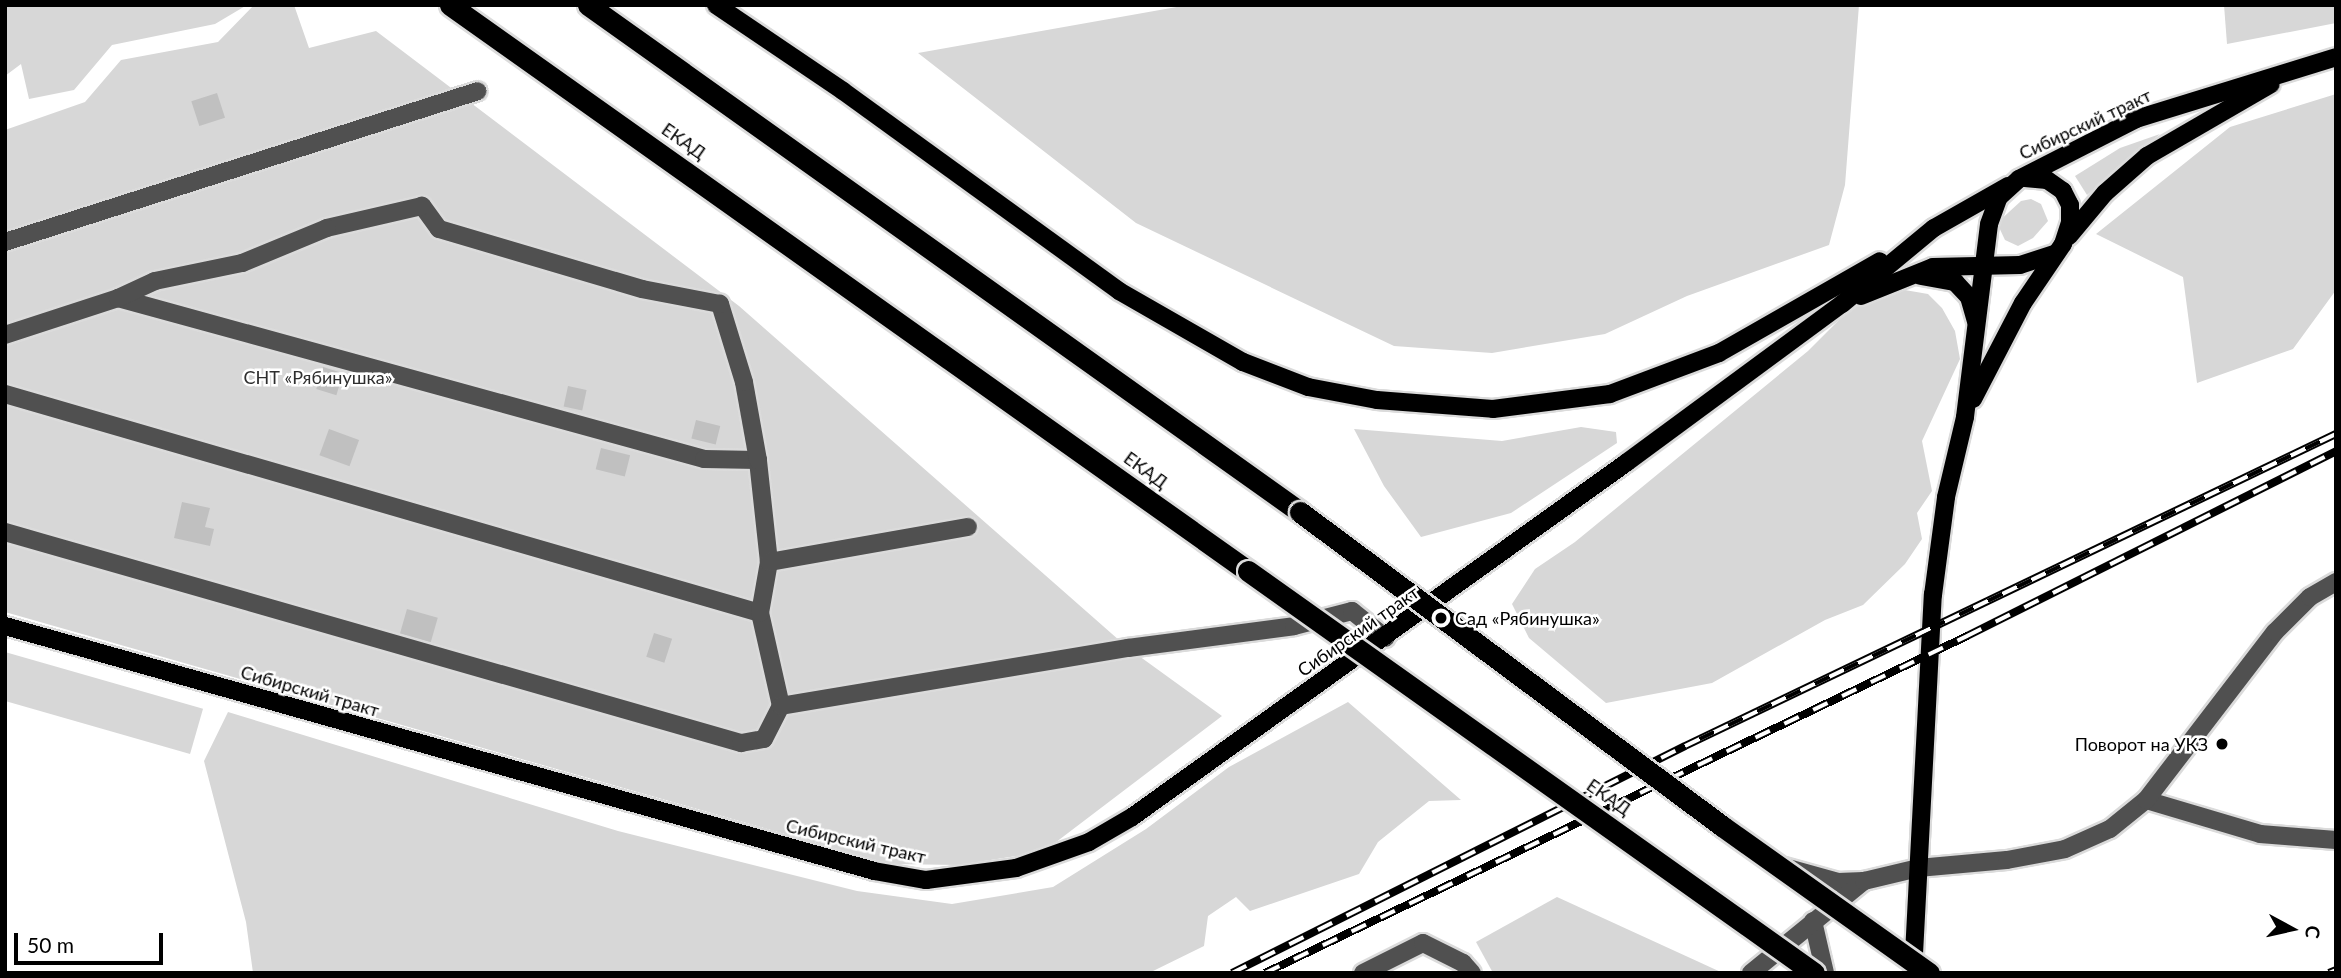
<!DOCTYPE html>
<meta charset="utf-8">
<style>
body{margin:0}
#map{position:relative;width:2341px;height:978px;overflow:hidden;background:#fff;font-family:Lato,sans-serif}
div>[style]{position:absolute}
.green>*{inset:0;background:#d7d7d7;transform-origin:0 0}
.building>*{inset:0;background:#c0c0c0;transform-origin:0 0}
.roads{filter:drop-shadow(2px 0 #dbdbdb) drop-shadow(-2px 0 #dbdbdb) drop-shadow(0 2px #dbdbdb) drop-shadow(0 -2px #dbdbdb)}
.minor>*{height:18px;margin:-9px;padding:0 9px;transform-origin:9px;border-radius:9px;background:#505050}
.major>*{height:18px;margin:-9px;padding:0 9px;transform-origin:9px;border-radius:9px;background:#000}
.highway>*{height:21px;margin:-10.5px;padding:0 10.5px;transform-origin:10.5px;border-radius:10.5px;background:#000}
.rail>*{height:8px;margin-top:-4px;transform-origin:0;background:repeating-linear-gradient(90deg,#fff 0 16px,#000 0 32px);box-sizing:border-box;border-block:2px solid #000}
.bridges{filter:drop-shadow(2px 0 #dbdbdb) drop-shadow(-2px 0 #dbdbdb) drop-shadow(0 2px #dbdbdb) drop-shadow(0 -2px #dbdbdb)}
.highway-bridge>*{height:21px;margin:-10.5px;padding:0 10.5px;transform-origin:10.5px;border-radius:10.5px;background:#000}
.dots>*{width:19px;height:19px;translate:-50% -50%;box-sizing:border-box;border:4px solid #fff;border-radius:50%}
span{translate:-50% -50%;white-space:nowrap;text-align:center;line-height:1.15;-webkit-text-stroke:5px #fff;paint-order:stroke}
.street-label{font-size:18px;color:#000}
.park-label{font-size:18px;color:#2e2e2e}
.poi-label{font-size:18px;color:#000}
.left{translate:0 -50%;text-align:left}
.right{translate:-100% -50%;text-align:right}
.frame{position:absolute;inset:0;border:7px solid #000;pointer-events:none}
.north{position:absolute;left:2257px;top:894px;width:70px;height:70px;-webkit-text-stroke:5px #fff;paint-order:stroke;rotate:98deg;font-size:19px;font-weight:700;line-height:28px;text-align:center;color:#000}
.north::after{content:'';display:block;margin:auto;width:24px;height:32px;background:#000;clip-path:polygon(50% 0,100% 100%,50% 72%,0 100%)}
.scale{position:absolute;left:14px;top:933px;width:149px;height:32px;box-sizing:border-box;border:4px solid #000;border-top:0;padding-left:9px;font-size:21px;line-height:24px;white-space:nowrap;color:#000;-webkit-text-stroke:5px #fff;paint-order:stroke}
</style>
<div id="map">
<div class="green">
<i style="clip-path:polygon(5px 5px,247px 5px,215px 24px,112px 45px,74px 90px,29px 99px,21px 64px,5px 76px)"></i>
<i style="clip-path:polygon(254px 5px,294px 5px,309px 48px,376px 31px,739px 306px,1128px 648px,1222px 716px,1043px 852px,958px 865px,890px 864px,5px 612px,5px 130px,85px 102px,121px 60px,218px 42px)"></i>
<i style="clip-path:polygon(1188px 5px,1859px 5px,1845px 185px,1829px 245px,1687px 296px,1605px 334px,1492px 353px,1394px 346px,1136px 223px,918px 53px)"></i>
<i style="clip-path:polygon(2224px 5px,2336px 5px,2336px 23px,2227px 44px)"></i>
<i style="clip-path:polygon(2336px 94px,2336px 290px,2293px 349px,2197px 383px,2183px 277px,2096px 234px,2230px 127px)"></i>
<i style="clip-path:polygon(2160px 134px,2087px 195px,2075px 176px,2120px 148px)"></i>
<i style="clip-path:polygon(2031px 199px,2041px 204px,2048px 221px,2033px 238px,2018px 246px,2005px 240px,1997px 223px,2021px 201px)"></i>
<i style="clip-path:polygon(1899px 289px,1928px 294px,1942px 308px,1955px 331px,1960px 359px,1922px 441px,1932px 491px,1917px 513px,1922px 539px,1905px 564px,1863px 605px,1825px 620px,1712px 683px,1606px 703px,1529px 638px,1512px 604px,1535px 569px,1575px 542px,1808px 351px,1856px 303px)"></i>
<i style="clip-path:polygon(1581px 427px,1616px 432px,1617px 443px,1511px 513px,1421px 537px,1384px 486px,1354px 429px,1502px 441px)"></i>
<i style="left:5px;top:652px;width:206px;height:47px;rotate:16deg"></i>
<i style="clip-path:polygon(1348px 702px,1461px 800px,1429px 801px,1378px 842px,1359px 874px,1250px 911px,1236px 897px,1208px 916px,1204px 946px,1149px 973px,253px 973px,246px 922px,204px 761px,228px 712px,618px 831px,857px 891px,952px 904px,1053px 887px,1146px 829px,1229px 767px)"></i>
<i style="clip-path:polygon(1557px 897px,1723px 973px,1493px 973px,1476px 942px)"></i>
</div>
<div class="building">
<i style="left:217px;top:93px;width:26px;height:27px;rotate:72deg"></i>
<i style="left:323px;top:367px;width:21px;height:23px;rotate:17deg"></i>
<i style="left:568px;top:386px;width:19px;height:21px;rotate:12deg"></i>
<i style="left:696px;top:420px;width:25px;height:19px;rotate:14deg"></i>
<i style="left:329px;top:429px;width:32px;height:28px;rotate:20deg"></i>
<i style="left:601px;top:448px;width:30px;height:22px;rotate:14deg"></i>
<i style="clip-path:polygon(182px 502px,210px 508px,205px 527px,214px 529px,210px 546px,174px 538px)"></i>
<i style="left:407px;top:609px;width:32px;height:26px;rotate:16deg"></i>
<i style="left:654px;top:633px;width:19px;height:25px;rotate:18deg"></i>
</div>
<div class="roads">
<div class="minor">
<i style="left:5px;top:242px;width:496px;rotate:-17.7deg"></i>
<i style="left:5px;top:335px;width:119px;rotate:-18.1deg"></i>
<i style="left:118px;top:298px;width:608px;rotate:15.36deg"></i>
<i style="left:704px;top:459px;width:54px;rotate:1.1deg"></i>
<i style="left:5px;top:394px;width:786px;rotate:16.18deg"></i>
<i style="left:5px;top:532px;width:766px;rotate:16deg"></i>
<i style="left:741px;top:743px;width:23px;rotate:-10deg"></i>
<i style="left:764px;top:739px;width:37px;rotate:-63deg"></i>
<i style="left:781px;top:706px;width:95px;rotate:-102.7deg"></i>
<i style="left:760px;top:613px;width:52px;rotate:-80deg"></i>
<i style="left:769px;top:562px;width:103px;rotate:-96.2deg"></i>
<i style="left:758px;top:460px;width:79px;rotate:-100.2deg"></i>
<i style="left:744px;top:382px;width:82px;rotate:-107.1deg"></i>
<i style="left:720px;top:304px;width:79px;rotate:-169.1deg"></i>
<i style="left:642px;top:289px;width:212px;rotate:-163.5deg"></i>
<i style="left:439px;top:229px;width:29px;rotate:-126deg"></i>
<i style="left:422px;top:206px;width:98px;rotate:167deg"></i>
<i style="left:327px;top:228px;width:92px;rotate:157.6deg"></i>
<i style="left:242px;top:263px;width:89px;rotate:168.3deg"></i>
<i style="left:155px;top:281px;width:41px;rotate:155.3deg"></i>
<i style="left:769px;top:562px;width:202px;rotate:-10deg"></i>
<i style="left:781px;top:706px;width:352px;rotate:-9.5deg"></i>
<i style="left:1128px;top:648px;width:167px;rotate:-7.5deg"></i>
<i style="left:1294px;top:626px;width:60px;rotate:-14.5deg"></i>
<i style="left:1352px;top:611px;width:43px;rotate:38.5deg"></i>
<i style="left:2146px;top:800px;width:119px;rotate:16.6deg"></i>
<i style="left:2260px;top:834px;width:76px;rotate:4.5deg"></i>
<i style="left:1784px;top:867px;width:56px;rotate:15.5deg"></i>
<i style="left:1838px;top:882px;width:26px;rotate:-2deg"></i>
<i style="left:1813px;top:921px;width:53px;rotate:77deg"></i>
<i style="left:1363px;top:973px;width:67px;rotate:-26.6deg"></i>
<i style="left:1423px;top:943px;width:45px;rotate:26.6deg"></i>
<i style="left:1463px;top:963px;width:13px;rotate:48deg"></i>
<i style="left:1751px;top:973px;width:146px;rotate:-39.2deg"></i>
<i style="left:1864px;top:881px;width:56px;rotate:-13.5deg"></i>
<i style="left:1918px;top:868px;width:89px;rotate:-5.1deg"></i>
<i style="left:2007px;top:860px;width:59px;rotate:-10.7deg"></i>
<i style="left:2065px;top:849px;width:49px;rotate:-24deg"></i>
<i style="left:2110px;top:829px;width:46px;rotate:-38.9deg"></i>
<i style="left:2146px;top:800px;width:212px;rotate:-52.5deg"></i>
<i style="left:2275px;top:632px;width:49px;rotate:-45deg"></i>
<i style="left:2310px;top:597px;width:30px;rotate:-30deg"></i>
</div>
<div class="major">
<i style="left:716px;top:5px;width:153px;rotate:34.1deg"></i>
<i style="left:843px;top:91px;width:341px;rotate:35.9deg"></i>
<i style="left:1119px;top:291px;width:143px;rotate:29.8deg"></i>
<i style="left:1243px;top:362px;width:70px;rotate:21deg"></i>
<i style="left:1308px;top:387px;width:70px;rotate:10.7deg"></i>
<i style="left:1377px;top:400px;width:116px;rotate:4.4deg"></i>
<i style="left:1493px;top:409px;width:118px;rotate:-7.3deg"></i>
<i style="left:1610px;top:394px;width:116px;rotate:-20.6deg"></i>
<i style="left:1719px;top:353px;width:185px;rotate:-29.7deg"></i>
<i style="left:2069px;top:236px;width:56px;rotate:-50.1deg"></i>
<i style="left:2105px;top:193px;width:56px;rotate:-41.4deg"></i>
<i style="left:2147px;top:156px;width:143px;rotate:-30.1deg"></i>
<i style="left:1921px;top:276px;width:35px;rotate:10deg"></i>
<i style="left:1955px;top:282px;width:21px;rotate:47deg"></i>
<i style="left:1969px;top:297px;width:25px;rotate:74deg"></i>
<i style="left:1861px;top:296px;width:78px;rotate:-21.9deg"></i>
<i style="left:1933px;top:267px;width:87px;rotate:-1.3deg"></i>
<i style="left:2020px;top:265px;width:38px;rotate:-18deg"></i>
<i style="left:1973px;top:399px;width:108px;rotate:-62.5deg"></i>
<i style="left:2023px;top:303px;width:71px;rotate:-55.9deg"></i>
<i style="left:2063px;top:244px;width:22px;rotate:-72deg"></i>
<i style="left:2070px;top:223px;width:18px;rotate:-90deg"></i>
<i style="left:2070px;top:205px;width:16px;rotate:-117deg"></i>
<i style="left:2063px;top:191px;width:19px;rotate:-145deg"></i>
<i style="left:2047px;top:180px;width:25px;rotate:-175deg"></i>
<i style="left:5px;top:626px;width:903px;rotate:15.74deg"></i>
<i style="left:874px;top:871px;width:53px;rotate:9.8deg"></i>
<i style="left:926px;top:880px;width:91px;rotate:-7.6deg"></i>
<i style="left:1016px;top:868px;width:77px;rotate:-19.6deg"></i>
<i style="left:1089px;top:842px;width:50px;rotate:-30.2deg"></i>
<i style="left:1132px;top:817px;width:608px;rotate:-35.63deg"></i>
<i style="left:1626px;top:463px;width:268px;rotate:-36.4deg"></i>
<i style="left:1842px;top:304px;width:119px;rotate:-39.6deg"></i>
<i style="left:1934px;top:228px;width:85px;rotate:-29.6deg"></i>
<i style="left:1913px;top:973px;width:379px;rotate:-87deg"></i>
<i style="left:1933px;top:595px;width:99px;rotate:-82.4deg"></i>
<i style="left:1946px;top:497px;width:82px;rotate:-76.6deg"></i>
<i style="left:1965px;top:417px;width:194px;rotate:-82.9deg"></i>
<i style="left:1989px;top:224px;width:29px;rotate:-70deg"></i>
<i style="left:1999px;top:197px;width:27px;rotate:-42deg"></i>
<i style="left:2019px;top:179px;width:131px;rotate:-27.1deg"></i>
<i style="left:2136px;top:119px;width:209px;rotate:-17.2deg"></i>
</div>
<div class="highway">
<i style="left:450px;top:5px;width:978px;rotate:35.35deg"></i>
<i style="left:588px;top:5px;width:874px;rotate:35.45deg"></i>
</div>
</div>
<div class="rail">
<i style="left:1232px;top:973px;width:507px;rotate:-26.62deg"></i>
<i style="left:1685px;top:746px;width:722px;rotate:-25.61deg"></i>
<i style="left:1265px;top:973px;width:779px;rotate:-25.64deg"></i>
<i style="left:1967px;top:636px;width:413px;rotate:-26.6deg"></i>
<i style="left:2329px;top:973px;width:8px;rotate:-23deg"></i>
</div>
<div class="bridges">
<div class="highway-bridge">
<i style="left:1300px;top:512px;width:526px;rotate:36.65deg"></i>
<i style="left:1722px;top:826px;width:254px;rotate:35.4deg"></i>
<i style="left:1248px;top:571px;width:694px;rotate:35.38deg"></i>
</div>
</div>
<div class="dots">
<i style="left:1441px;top:618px;background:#000"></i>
<i style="left:2222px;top:744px;background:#000"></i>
</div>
<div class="street-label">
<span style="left:2085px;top:124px;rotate:-25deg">Сибирский тракт</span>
<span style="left:684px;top:141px;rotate:35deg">ЕКАД</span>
<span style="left:1146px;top:470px;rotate:36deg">ЕКАД</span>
<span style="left:1358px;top:631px;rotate:-35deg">Сибирский тракт</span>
<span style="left:310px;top:691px;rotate:16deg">Сибирский тракт</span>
<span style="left:1609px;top:797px;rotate:35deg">ЕКАД</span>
<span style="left:856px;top:841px;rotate:13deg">Сибирский тракт</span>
</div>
<div class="park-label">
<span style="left:318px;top:377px">СНТ «Рябинушка»</span>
</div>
<div class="poi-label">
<span class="left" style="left:1455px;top:618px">Сад «Рябинушка»</span>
<span class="right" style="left:2208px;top:744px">Поворот на УКЗ</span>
</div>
<div class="frame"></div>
<div class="north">С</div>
<div class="scale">50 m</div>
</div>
